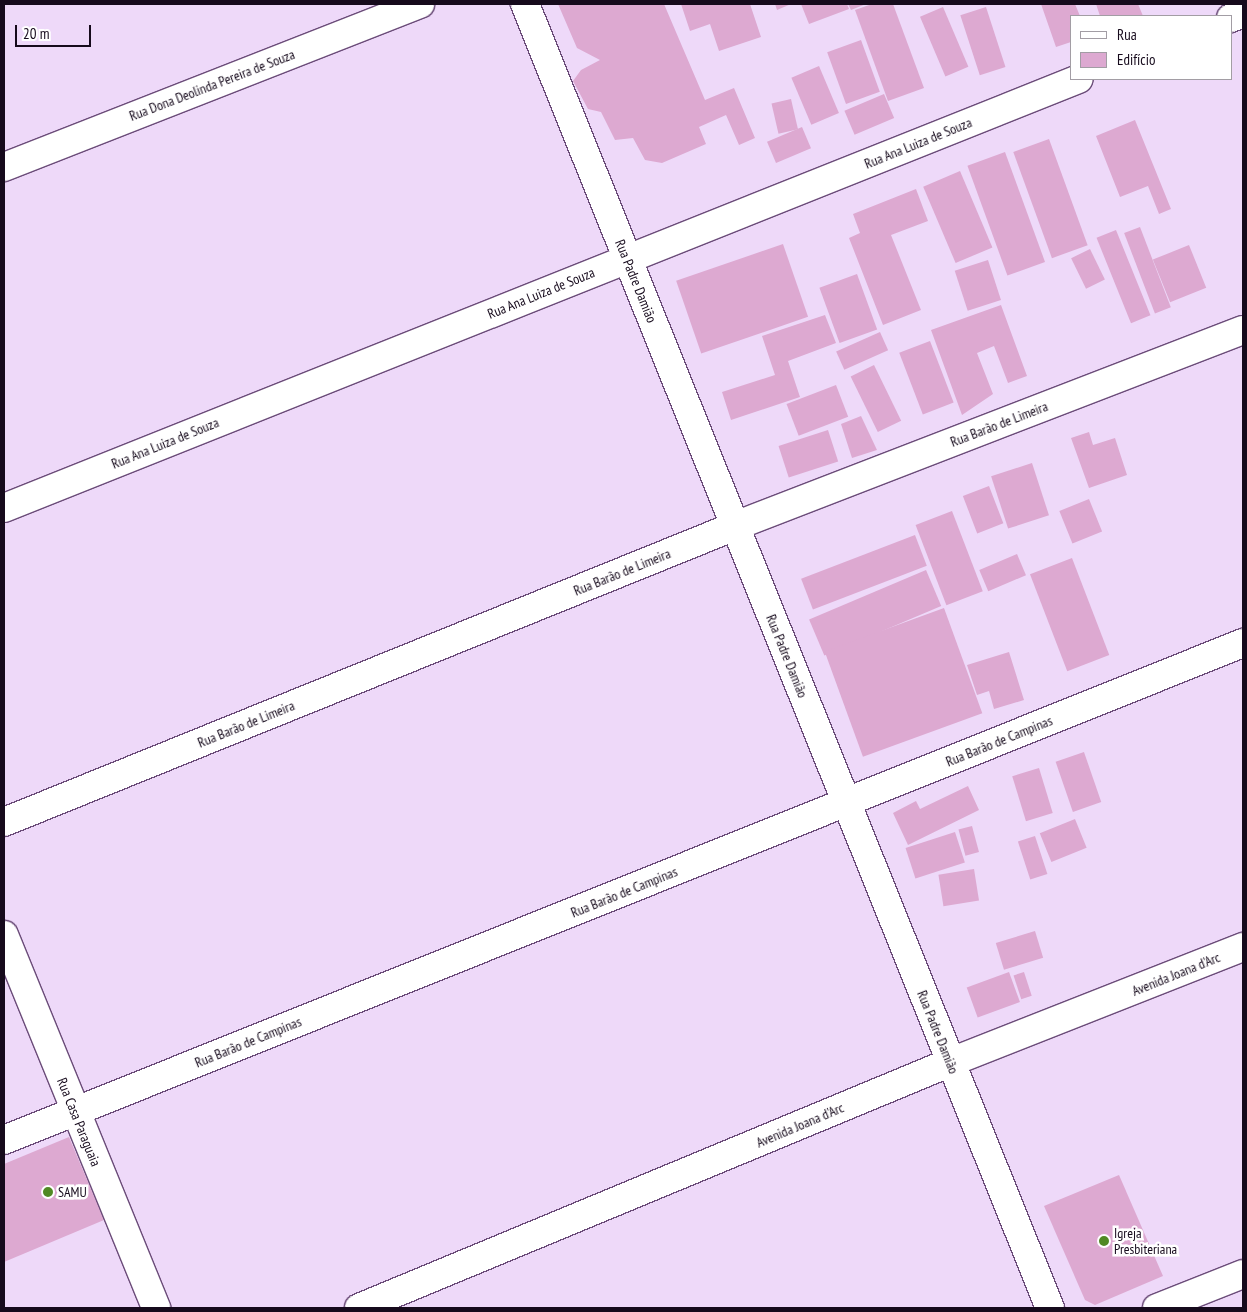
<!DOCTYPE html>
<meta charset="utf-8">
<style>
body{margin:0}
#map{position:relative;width:1247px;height:1312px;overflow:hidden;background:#eed9f9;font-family:"PT Sans Narrow",sans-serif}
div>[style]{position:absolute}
.building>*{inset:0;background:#dda9d1;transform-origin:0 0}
.roads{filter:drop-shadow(1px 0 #6b4c79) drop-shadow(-1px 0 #6b4c79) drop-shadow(0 1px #6b4c79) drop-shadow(0 -1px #6b4c79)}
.street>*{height:28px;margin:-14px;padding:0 14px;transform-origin:14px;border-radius:14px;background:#fff}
.secondary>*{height:28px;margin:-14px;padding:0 14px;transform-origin:14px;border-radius:14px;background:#fff}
.dots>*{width:14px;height:14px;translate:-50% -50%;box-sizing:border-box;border:2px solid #fff;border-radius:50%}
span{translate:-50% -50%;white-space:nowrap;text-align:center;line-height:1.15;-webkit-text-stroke:5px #fff;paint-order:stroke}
.street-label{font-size:14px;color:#160a1c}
.poi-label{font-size:14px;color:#160a1c}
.left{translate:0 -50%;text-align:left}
.frame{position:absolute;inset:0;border:5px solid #160a1c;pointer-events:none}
.legend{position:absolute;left:1070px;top:15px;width:162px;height:65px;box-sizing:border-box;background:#fff;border:1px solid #a29da4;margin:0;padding:6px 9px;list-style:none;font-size:15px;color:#160a1c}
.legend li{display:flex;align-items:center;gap:10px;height:25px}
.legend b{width:25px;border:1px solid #a29da4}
.scale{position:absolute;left:15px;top:25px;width:76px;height:22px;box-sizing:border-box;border:2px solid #160a1c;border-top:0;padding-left:6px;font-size:15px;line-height:18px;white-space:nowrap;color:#160a1c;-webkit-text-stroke:4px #fff;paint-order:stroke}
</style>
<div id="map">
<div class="building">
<i style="clip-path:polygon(558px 4px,664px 4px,705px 100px,734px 88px,755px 138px,739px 145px,726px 115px,699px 127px,706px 144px,662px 163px,645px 160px,633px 138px,615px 140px,601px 112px,588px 109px,573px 81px,581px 70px,600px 60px,577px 48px)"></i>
<i style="clip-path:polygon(681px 4px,750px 4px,761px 37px,719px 51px,710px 24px,690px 31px)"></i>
<i style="clip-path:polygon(775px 4px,791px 4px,777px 10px)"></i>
<i style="clip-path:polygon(801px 4px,847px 4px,849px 9px,809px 24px)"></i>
<i style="clip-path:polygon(848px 4px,866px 4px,851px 10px)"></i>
<i style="clip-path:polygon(872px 4px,893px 4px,924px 88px,888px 101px,855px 10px)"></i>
<i style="clip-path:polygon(1041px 4px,1075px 4px,1080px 16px,1071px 16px,1071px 42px,1056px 47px)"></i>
<i style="clip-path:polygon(1096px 4px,1138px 4px,1143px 16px,1100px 16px)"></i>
<i style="left:943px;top:7px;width:65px;height:25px;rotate:67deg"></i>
<i style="left:986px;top:7px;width:63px;height:27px;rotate:72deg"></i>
<i style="left:861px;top:40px;width:55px;height:36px;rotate:70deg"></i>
<i style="left:819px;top:66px;width:51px;height:30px;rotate:67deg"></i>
<i style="left:884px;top:94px;width:26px;height:43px;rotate:67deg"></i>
<i style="left:791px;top:99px;width:31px;height:20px;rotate:77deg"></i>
<i style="clip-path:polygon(1135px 120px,1171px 209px,1159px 214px,1148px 186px,1120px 197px,1096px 136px)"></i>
<i style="left:802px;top:127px;width:23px;height:38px;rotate:67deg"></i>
<i style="left:1049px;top:139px;width:113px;height:38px;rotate:70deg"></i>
<i style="left:1005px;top:152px;width:117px;height:40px;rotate:70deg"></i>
<i style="left:960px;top:171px;width:83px;height:40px;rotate:67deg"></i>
<i style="clip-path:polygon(916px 189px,928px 221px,891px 235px,921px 310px,883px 325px,849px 238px,860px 233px,853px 214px)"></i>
<i style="left:1140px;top:227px;width:86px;height:17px;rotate:69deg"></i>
<i style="left:1116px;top:230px;width:92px;height:21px;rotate:68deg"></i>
<i style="left:783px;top:244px;width:77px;height:113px;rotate:71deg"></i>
<i style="left:1189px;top:245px;width:46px;height:39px;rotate:68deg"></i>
<i style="left:1090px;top:249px;width:34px;height:21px;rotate:64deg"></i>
<i style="left:988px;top:260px;width:42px;height:35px;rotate:72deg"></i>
<i style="left:857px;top:274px;width:59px;height:40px;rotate:70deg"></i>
<i style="clip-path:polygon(1001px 305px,1027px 376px,1008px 383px,994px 346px,977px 353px,993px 394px,962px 415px,931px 330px)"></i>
<i style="clip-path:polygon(825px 315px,836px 343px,788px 361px,800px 397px,731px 420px,722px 392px,775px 375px,762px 336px)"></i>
<i style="left:880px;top:332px;width:20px;height:48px;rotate:66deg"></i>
<i style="left:930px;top:341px;width:66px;height:33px;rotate:69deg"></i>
<i style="left:874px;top:365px;width:62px;height:26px;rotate:64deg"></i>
<i style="left:836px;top:385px;width:34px;height:53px;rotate:69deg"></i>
<i style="clip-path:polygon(861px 416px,877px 450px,852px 458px,841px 424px)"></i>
<i style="left:828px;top:430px;width:33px;height:52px;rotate:72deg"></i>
<i style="clip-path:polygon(1089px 432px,1093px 445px,1115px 438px,1127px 475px,1089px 488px,1071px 438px)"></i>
<i style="left:1032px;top:463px;width:55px;height:43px;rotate:72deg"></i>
<i style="left:989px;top:486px;width:40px;height:28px;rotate:69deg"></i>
<i style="left:1089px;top:499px;width:35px;height:32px;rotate:68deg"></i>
<i style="left:952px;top:511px;width:86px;height:39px;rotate:69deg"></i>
<i style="left:915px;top:535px;width:33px;height:122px;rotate:69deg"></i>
<i style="left:1017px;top:554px;width:23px;height:41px;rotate:67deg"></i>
<i style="left:1072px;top:558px;width:104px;height:45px;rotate:69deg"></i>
<i style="left:926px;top:570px;width:39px;height:127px;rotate:67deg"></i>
<i style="left:944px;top:608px;width:112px;height:127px;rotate:70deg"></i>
<i style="clip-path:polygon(1009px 652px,1024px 700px,994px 709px,989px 691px,977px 695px,967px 665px)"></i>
<i style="left:1084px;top:752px;width:53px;height:30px;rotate:71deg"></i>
<i style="left:1039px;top:768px;width:47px;height:28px;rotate:73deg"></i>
<i style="clip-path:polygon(968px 786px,979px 810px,908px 845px,893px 813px,916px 801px,920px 809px)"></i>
<i style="left:1075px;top:819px;width:31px;height:38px;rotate:68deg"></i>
<i style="left:972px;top:826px;width:27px;height:14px;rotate:75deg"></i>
<i style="left:955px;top:832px;width:32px;height:52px;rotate:72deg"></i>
<i style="left:1035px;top:836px;width:40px;height:18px;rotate:72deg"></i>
<i style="left:974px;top:869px;width:32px;height:36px;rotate:81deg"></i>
<i style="left:1035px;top:931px;width:28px;height:41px;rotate:73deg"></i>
<i style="left:1009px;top:972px;width:32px;height:45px;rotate:70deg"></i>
<i style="left:1024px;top:972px;width:25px;height:11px;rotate:72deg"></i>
<i style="clip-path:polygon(69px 1137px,104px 1220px,4px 1262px,4px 1164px)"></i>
<i style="clip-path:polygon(1119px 1175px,1163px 1276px,1095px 1305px,1085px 1300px,1044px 1206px)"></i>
</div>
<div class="roads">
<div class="street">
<i style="left:525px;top:4px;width:1406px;rotate:68.07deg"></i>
<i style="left:4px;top:167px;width:447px;rotate:-21.4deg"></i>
<i style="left:4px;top:822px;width:789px;rotate:-22.04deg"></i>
<i style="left:735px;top:526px;width:544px;rotate:-21.1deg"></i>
<i style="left:4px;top:935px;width:403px;rotate:67.8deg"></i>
<i style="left:4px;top:1140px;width:1335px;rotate:-21.86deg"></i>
<i style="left:359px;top:1308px;width:641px;rotate:-22.56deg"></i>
<i style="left:951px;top:1062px;width:314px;rotate:-21.5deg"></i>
<i style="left:1157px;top:1308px;width:92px;rotate:-21.6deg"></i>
</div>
<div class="secondary">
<i style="left:1231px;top:18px;width:13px;rotate:-23deg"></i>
<i style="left:4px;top:508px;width:1157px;rotate:-21.76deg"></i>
</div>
</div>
<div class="dots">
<i style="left:48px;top:1192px;background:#508924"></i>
<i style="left:1104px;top:1241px;background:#508924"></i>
</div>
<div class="street-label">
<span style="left:212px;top:85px;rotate:-21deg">Rua Dona Deolinda Pereira de Souza</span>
<span style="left:918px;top:143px;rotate:-22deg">Rua Ana Luiza de Souza</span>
<span style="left:636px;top:281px;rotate:68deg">Rua Padre Damião</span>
<span style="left:541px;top:293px;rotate:-22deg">Rua Ana Luiza de Souza</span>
<span style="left:999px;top:424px;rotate:-21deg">Rua Barão de Limeira</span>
<span style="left:165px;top:443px;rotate:-22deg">Rua Ana Luiza de Souza</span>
<span style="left:622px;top:572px;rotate:-22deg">Rua Barão de Limeira</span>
<span style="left:787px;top:656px;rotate:68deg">Rua Padre Damião</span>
<span style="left:246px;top:724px;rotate:-22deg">Rua Barão de Limeira</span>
<span style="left:999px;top:741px;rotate:-22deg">Rua Barão de Campinas</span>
<span style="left:624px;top:892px;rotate:-22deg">Rua Barão de Campinas</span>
<span style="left:1176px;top:974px;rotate:-22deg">Avenida Joana d'Arc</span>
<span style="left:938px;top:1032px;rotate:68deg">Rua Padre Damião</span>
<span style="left:248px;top:1042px;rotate:-22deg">Rua Barão de Campinas</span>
<span style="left:79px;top:1122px;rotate:68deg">Rua Casa Paraguaia</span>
<span style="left:800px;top:1125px;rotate:-23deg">Avenida Joana d'Arc</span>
</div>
<div class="poi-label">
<span class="left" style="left:58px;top:1192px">SAMU</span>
<span class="left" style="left:1114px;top:1241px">Igreja<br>Presbiteriana</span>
</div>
<div class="frame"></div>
<ul class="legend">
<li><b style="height:6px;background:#fff"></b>Rua</li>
<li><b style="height:14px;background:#dda9d1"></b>Edifício</li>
</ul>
<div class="scale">20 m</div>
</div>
